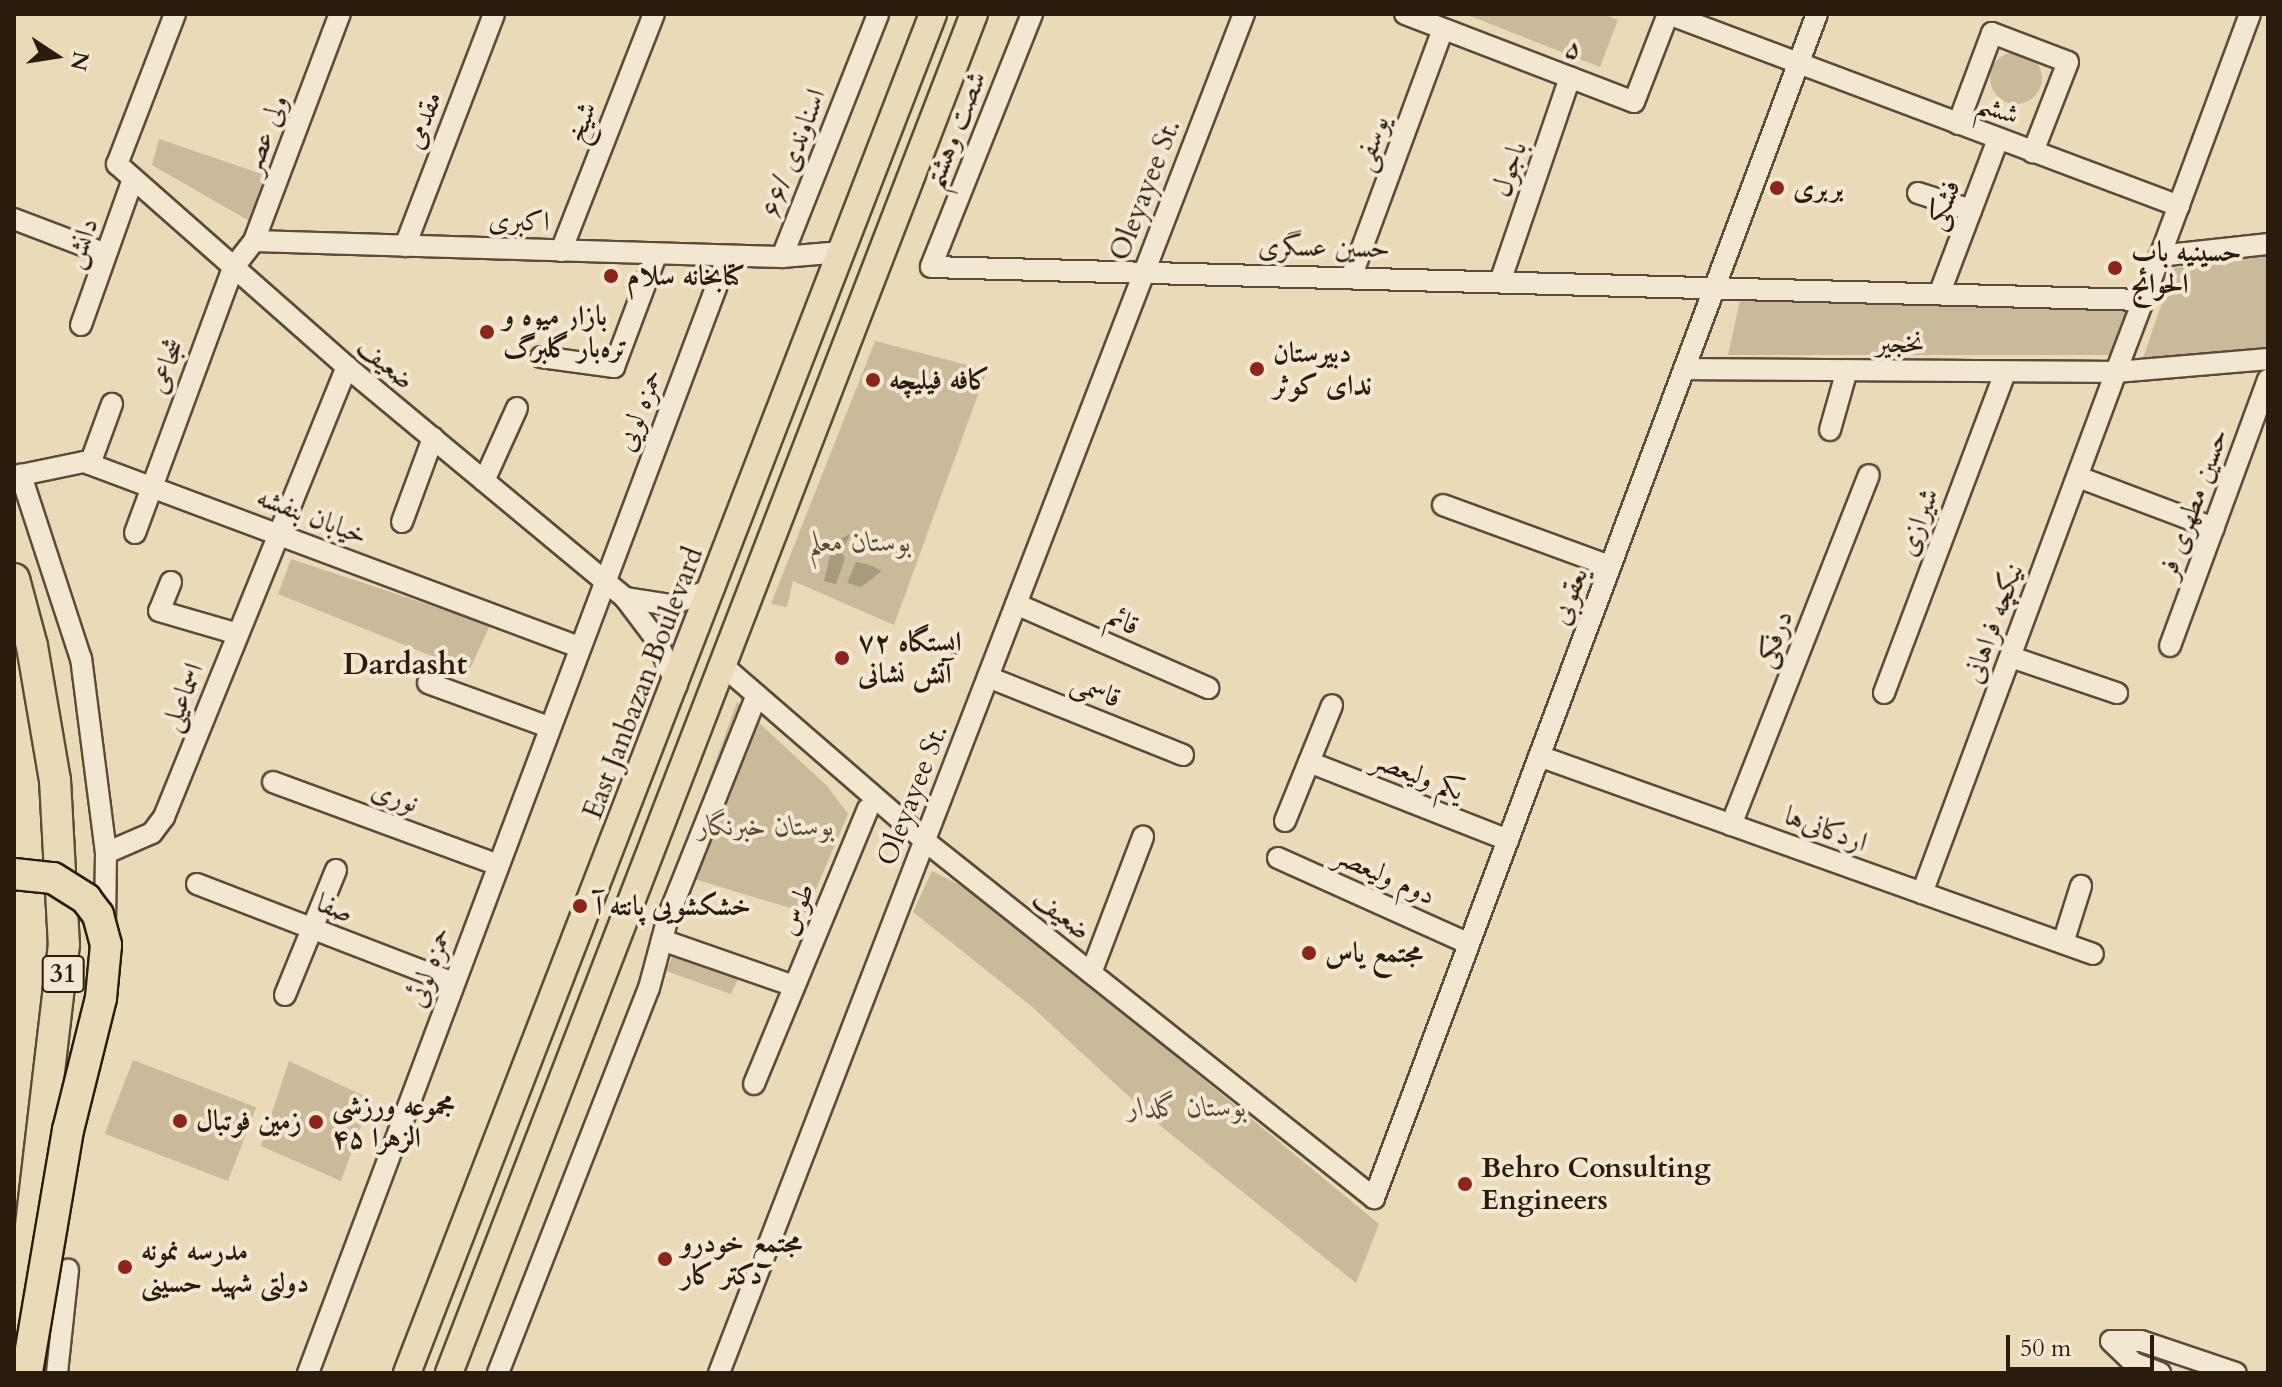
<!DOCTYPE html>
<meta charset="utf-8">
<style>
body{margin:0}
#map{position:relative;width:2282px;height:1387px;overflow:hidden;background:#ebdab7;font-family:Cardo,Amiri,serif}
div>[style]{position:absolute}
.green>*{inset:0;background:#caba9a;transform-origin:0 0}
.round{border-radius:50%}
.water>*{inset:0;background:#a9997d}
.roads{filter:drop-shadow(2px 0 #5a4c38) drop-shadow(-2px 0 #5a4c38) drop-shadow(0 2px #5a4c38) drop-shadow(0 -2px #5a4c38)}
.minor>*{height:20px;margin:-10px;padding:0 10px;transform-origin:10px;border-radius:10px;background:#f2e7d0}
.major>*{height:26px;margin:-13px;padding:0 13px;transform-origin:13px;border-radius:13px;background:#ebdab7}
.highway>*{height:30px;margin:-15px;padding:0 15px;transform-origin:15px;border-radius:15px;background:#ebdab7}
.bridges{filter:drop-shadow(2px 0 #291c0d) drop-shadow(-2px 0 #291c0d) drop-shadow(0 2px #291c0d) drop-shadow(0 -2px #291c0d)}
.highway-bridge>*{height:30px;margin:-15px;padding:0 15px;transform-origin:15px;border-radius:15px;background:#ebdab7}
.dots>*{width:22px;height:22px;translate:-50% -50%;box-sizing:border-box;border:4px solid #f2e7d0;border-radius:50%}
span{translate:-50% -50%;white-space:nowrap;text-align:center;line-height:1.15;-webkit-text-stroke:8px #f2e7d0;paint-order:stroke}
.shield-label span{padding:2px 6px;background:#f2e7d0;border:2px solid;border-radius:6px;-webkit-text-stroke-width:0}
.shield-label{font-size:26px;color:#291c0d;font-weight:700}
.street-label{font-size:28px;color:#291c0d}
.poi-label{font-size:28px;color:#291c0d;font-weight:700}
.left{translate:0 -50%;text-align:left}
.park-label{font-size:28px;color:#594b37;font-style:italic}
.neighbourhood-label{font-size:30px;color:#291c0d;font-weight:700}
.frame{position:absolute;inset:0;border:16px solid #291c0d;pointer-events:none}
.north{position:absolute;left:16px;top:16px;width:80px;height:80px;-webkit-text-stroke:6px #f2e7d0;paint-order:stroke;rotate:102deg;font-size:22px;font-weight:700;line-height:32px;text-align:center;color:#291c0d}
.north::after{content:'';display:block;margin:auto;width:28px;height:36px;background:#291c0d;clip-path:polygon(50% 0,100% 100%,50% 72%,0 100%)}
.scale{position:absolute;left:2006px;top:1335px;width:148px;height:36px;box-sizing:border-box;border:4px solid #291c0d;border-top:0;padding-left:10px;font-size:24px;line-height:28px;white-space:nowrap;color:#291c0d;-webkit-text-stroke:6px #f2e7d0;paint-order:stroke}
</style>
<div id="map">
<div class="green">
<i style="clip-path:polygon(1465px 14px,1603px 14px,1618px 20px,1600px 67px)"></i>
<i class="round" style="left:1990px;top:52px;width:52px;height:52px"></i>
<i style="clip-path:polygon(159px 139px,268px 176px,251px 222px,152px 165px)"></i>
<i style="clip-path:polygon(2268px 256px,2268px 347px,2142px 361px,2174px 268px)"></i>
<i style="clip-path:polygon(1741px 296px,2128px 308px,2113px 355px,1728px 355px)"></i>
<i style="clip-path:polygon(875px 341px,987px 370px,894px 625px,793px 581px,787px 607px,771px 604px)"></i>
<i style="clip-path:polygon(291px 559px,490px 625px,469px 671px,278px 594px)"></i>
<i style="clip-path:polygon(737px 702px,828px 787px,848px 814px,806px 913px,675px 873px)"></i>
<i style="clip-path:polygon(932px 871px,981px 896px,1379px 1224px,1356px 1283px,1162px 1127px,1030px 1005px,913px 912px)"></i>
<i style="clip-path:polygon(675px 950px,742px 971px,731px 994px,666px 971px)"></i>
<i style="left:133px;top:1060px;width:132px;height:79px;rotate:21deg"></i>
<i style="clip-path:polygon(289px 1061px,371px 1099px,341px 1181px,261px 1146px)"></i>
</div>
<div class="water">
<i style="clip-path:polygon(851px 534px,841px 551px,845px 559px,836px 584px,824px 581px,833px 542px)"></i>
<i style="clip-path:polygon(856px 562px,870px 565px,882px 571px,861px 587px,847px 583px)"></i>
</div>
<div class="roads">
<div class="minor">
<i style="left:175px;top:14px;width:161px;rotate:111.1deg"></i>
<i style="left:117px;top:164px;width:307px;rotate:41.4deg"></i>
<i style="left:347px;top:367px;width:361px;rotate:39.7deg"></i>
<i style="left:625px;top:598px;width:51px;rotate:52.9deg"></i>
<i style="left:656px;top:639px;width:51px;rotate:65.9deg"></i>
<i style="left:1032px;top:14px;width:272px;rotate:111.8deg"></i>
<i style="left:931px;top:267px;width:1213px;rotate:1.56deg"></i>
<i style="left:1405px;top:14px;width:245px;rotate:21deg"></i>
<i style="left:1634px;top:102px;width:94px;rotate:-68.9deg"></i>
<i style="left:1668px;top:14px;width:546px;rotate:20.59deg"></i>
<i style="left:1958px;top:124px;width:97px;rotate:-69.5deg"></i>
<i style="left:1992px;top:33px;width:81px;rotate:20.9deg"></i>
<i style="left:2068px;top:62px;width:97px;rotate:111.3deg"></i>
<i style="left:1918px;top:193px;width:56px;rotate:17.8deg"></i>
<i style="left:14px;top:219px;width:98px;rotate:20.8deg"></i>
<i style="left:254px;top:241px;width:528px;rotate:1.74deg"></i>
<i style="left:2268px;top:244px;width:109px;rotate:173.7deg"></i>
<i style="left:2160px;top:256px;width:124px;rotate:110.8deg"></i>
<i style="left:2116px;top:372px;width:153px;rotate:-4.9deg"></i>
<i style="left:405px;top:246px;width:248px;rotate:-69deg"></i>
<i style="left:561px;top:251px;width:255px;rotate:-68.6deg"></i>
<i style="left:842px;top:252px;width:60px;rotate:175.2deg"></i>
<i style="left:782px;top:257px;width:261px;rotate:-68.4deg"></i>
<i style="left:2160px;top:256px;width:258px;rotate:-69.6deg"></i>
<i style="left:1352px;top:275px;width:262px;rotate:-69.7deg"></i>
<i style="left:1501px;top:279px;width:213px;rotate:-71.1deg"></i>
<i style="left:1940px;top:292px;width:164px;rotate:-69.2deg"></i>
<i style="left:81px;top:325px;width:155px;rotate:-70.4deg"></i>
<i style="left:541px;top:357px;width:74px;rotate:7.8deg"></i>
<i style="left:614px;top:367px;width:120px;rotate:-69.4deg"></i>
<i style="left:1684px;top:369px;width:432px;rotate:0.4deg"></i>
<i style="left:2116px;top:372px;width:556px;rotate:110.42deg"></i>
<i style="left:1830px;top:430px;width:62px;rotate:-74.2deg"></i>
<i style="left:90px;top:464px;width:64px;rotate:-69.9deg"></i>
<i style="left:2078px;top:477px;width:145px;rotate:20.6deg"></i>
<i style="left:484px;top:481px;width:80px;rotate:-65.7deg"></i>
<i style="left:1443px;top:505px;width:178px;rotate:20.1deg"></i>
<i style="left:402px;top:522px;width:90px;rotate:-69.7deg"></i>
<i style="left:135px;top:533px;width:283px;rotate:-69.7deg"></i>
<i style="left:233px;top:268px;width:34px;rotate:-52deg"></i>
<i style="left:254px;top:241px;width:243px;rotate:-69.3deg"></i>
<i style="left:171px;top:582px;width:31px;rotate:112deg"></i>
<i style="left:159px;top:611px;width:82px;rotate:16.2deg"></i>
<i style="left:625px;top:598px;width:47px;rotate:8.7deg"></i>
<i style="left:671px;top:605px;width:46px;rotate:-21.6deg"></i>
<i style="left:1016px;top:604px;width:210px;rotate:23.6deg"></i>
<i style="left:2170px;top:646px;width:284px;rotate:-69.8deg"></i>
<i style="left:2011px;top:657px;width:112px;rotate:18.8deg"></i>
<i style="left:721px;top:664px;width:270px;rotate:40.9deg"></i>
<i style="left:925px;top:841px;width:574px;rotate:38.49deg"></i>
<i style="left:1374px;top:1198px;width:1264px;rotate:-69.49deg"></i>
<i style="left:988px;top:677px;width:210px;rotate:21.8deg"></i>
<i style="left:428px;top:683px;width:129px;rotate:20deg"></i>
<i style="left:1884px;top:693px;width:343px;rotate:-69.3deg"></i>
<i style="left:1539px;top:756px;width:588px;rotate:19.67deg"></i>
<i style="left:1309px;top:762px;width:214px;rotate:21.4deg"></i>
<i style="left:273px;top:782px;width:240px;rotate:20.2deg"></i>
<i style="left:1285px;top:821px;width:125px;rotate:-67.9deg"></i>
<i style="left:1731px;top:825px;width:376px;rotate:-68.5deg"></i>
<i style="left:106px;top:853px;width:50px;rotate:-23.5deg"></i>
<i style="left:152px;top:833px;width:20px;rotate:-53deg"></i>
<i style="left:164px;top:817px;width:486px;rotate:-67.9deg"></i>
<i style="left:1278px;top:858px;width:209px;rotate:24.2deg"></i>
<i style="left:197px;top:884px;width:274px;rotate:21.1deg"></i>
<i style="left:105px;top:924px;width:71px;rotate:-89.2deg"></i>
<i style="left:106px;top:853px;width:196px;rotate:-97.3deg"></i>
<i style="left:81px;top:659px;width:194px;rotate:-108.1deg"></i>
<i style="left:21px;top:475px;width:64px;rotate:-11.7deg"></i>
<i style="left:84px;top:462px;width:528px;rotate:20.49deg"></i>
<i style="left:662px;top:940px;width:140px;rotate:19.2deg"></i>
<i style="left:2063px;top:943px;width:60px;rotate:-72.5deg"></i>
<i style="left:1091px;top:973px;width:146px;rotate:-69.1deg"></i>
<i style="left:285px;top:995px;width:135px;rotate:-67.8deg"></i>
<i style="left:754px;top:1084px;width:298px;rotate:-67.5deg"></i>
<i style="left:2111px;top:1341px;width:30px"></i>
<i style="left:2141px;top:1341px;width:100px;rotate:18.6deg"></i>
<i style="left:2111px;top:1341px;width:32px;rotate:44deg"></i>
<i style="left:2134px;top:1363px;width:28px;rotate:21deg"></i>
<i style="left:57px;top:1373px;width:104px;rotate:-83.9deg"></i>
<i style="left:308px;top:1373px;width:1191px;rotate:-69.4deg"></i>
<i style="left:498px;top:1373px;width:414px;rotate:-68.6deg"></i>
<i style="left:649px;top:988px;width:73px;rotate:-75deg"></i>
<i style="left:668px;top:917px;width:239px;rotate:-68.2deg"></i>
<i style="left:719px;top:1373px;width:1457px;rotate:-68.88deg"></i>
</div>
<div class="major">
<i style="left:407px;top:1373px;width:1457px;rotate:-68.84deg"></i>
<i style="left:449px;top:1373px;width:1457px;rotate:-68.88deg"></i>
</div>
<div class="highway">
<i style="left:14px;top:579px;width:69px;rotate:75deg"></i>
<i style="left:32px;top:646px;width:136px;rotate:80.3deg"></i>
<i style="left:55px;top:780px;width:164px;rotate:86.9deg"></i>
<i style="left:64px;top:944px;width:420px;rotate:96.7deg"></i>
</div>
</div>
<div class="bridges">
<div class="highway-bridge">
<i style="left:14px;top:874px;width:39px;rotate:6deg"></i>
<i style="left:53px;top:878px;width:39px;rotate:32deg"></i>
<i style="left:86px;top:899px;width:20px;rotate:53deg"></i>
<i style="left:98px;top:915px;width:31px;rotate:75deg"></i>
<i style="left:106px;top:945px;width:53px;rotate:95.4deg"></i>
<i style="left:101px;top:998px;width:136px;rotate:104deg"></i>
<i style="left:68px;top:1130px;width:246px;rotate:99.6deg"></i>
</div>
</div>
<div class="dots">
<i style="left:1777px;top:188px;background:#8f2418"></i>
<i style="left:2115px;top:268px;background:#8f2418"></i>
<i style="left:611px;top:276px;background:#8f2418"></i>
<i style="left:487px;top:332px;background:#8f2418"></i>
<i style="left:1257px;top:369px;background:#8f2418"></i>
<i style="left:873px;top:380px;background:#8f2418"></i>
<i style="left:842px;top:658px;background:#8f2418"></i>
<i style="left:580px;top:906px;background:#8f2418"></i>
<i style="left:1309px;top:953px;background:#8f2418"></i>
<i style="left:180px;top:1121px;background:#8f2418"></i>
<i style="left:316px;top:1122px;background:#8f2418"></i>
<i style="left:1465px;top:1184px;background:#8f2418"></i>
<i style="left:665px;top:1259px;background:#8f2418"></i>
<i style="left:125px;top:1267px;background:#8f2418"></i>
</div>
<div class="shield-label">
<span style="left:63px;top:974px">31</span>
</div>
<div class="street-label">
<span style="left:1574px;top:49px;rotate:21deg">۵</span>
<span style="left:1998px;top:109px;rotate:20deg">ششم</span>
<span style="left:423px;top:120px;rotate:-69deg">مقدمی</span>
<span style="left:581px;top:122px;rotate:-69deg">شیخ</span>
<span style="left:955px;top:130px;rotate:-68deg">شصت وهشتم</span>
<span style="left:265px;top:134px;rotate:-69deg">ولی عصر</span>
<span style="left:1371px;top:143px;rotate:-70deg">یوسفی</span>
<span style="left:793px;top:153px;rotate:-69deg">اسناوندی /۶۶</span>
<span style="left:1509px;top:169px;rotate:-71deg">باجول</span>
<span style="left:1145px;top:190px;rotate:-69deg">Oleyayee St.</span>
<span style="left:1943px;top:205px;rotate:-69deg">فشکی</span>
<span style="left:519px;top:221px;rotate:2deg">اکبری</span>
<span style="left:81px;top:243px;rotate:-70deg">دانش</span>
<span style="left:1324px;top:247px;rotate:1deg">حسین عسگری</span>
<span style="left:1900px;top:343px">نخجیر</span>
<span style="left:386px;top:363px;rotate:40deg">ضعیف</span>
<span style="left:166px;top:366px;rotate:-69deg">شجاعی</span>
<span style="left:639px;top:410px;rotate:-69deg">حمزه لویی</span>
<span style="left:2193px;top:503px;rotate:-70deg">حسین مطهری فر</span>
<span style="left:312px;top:516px;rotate:21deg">خیابان بنفشه</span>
<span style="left:1918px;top:522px;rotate:-69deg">شیرازی</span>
<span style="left:1569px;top:596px;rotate:-69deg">یعقوبی</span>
<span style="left:1123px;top:621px;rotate:24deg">قائم</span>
<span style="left:1993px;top:623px;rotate:-70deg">نیکچه فراهانی</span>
<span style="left:1774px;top:639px;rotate:-69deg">درفکی</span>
<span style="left:643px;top:683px;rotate:-69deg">East Janbazan Boulevard</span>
<span style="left:1096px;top:690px;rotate:22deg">قاسمی</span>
<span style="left:182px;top:697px;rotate:-68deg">اسماعیلی</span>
<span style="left:1418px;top:775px;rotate:21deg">یکم ولیعصر</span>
<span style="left:912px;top:795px;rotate:-69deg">Oleyayee St.</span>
<span style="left:395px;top:796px;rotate:20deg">نوری</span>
<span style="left:1826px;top:829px;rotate:20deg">اردکانی‌ها</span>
<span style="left:1385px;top:875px;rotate:24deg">دوم ولیعصر</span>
<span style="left:335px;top:908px;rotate:21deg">صفا</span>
<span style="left:796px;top:909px;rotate:-67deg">طوس</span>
<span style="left:1062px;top:914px;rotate:38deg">ضعیف</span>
<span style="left:429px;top:967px;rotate:-70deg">حمزه لوئی</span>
</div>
<div class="poi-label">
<span class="left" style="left:1793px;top:188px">بربری</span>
<span class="left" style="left:2131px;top:268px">حسینیه باب<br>الحوائج</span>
<span class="left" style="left:627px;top:276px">کتابخانه سلام</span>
<span class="left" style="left:503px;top:332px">بازار میوه و<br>تره‌بار گلبرگ</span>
<span class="left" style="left:1273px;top:369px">دبیرستان<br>ندای کوثر</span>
<span class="left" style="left:889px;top:380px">کافه فیلیچه</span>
<span class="left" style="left:858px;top:658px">ایستگاه ۷۲<br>آتش نشانی</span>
<span class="left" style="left:596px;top:906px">خشکشویی پانته آ</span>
<span class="left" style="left:1325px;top:953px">مجتمع یاس</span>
<span class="left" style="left:332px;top:1122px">مجموعه ورزشی<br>الزهرا ۴۵</span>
<span class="left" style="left:196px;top:1121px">زمین فوتبال</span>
<span class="left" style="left:1481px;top:1184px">Behro Consulting<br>Engineers</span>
<span class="left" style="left:681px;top:1259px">مجتمع خودرو<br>دکتر کار</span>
<span class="left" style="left:141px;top:1267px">مدرسه نمونه<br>دولتی شهید حسینی</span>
</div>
<div class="park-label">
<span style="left:860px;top:542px">بوستان معلم</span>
<span style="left:766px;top:826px">بوستان خبرنگار</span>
<span style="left:1187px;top:1107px">بوستان گلدار</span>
</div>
<div class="neighbourhood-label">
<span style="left:405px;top:665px">Dardasht</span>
</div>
<div class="frame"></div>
<div class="north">N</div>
<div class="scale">50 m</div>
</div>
